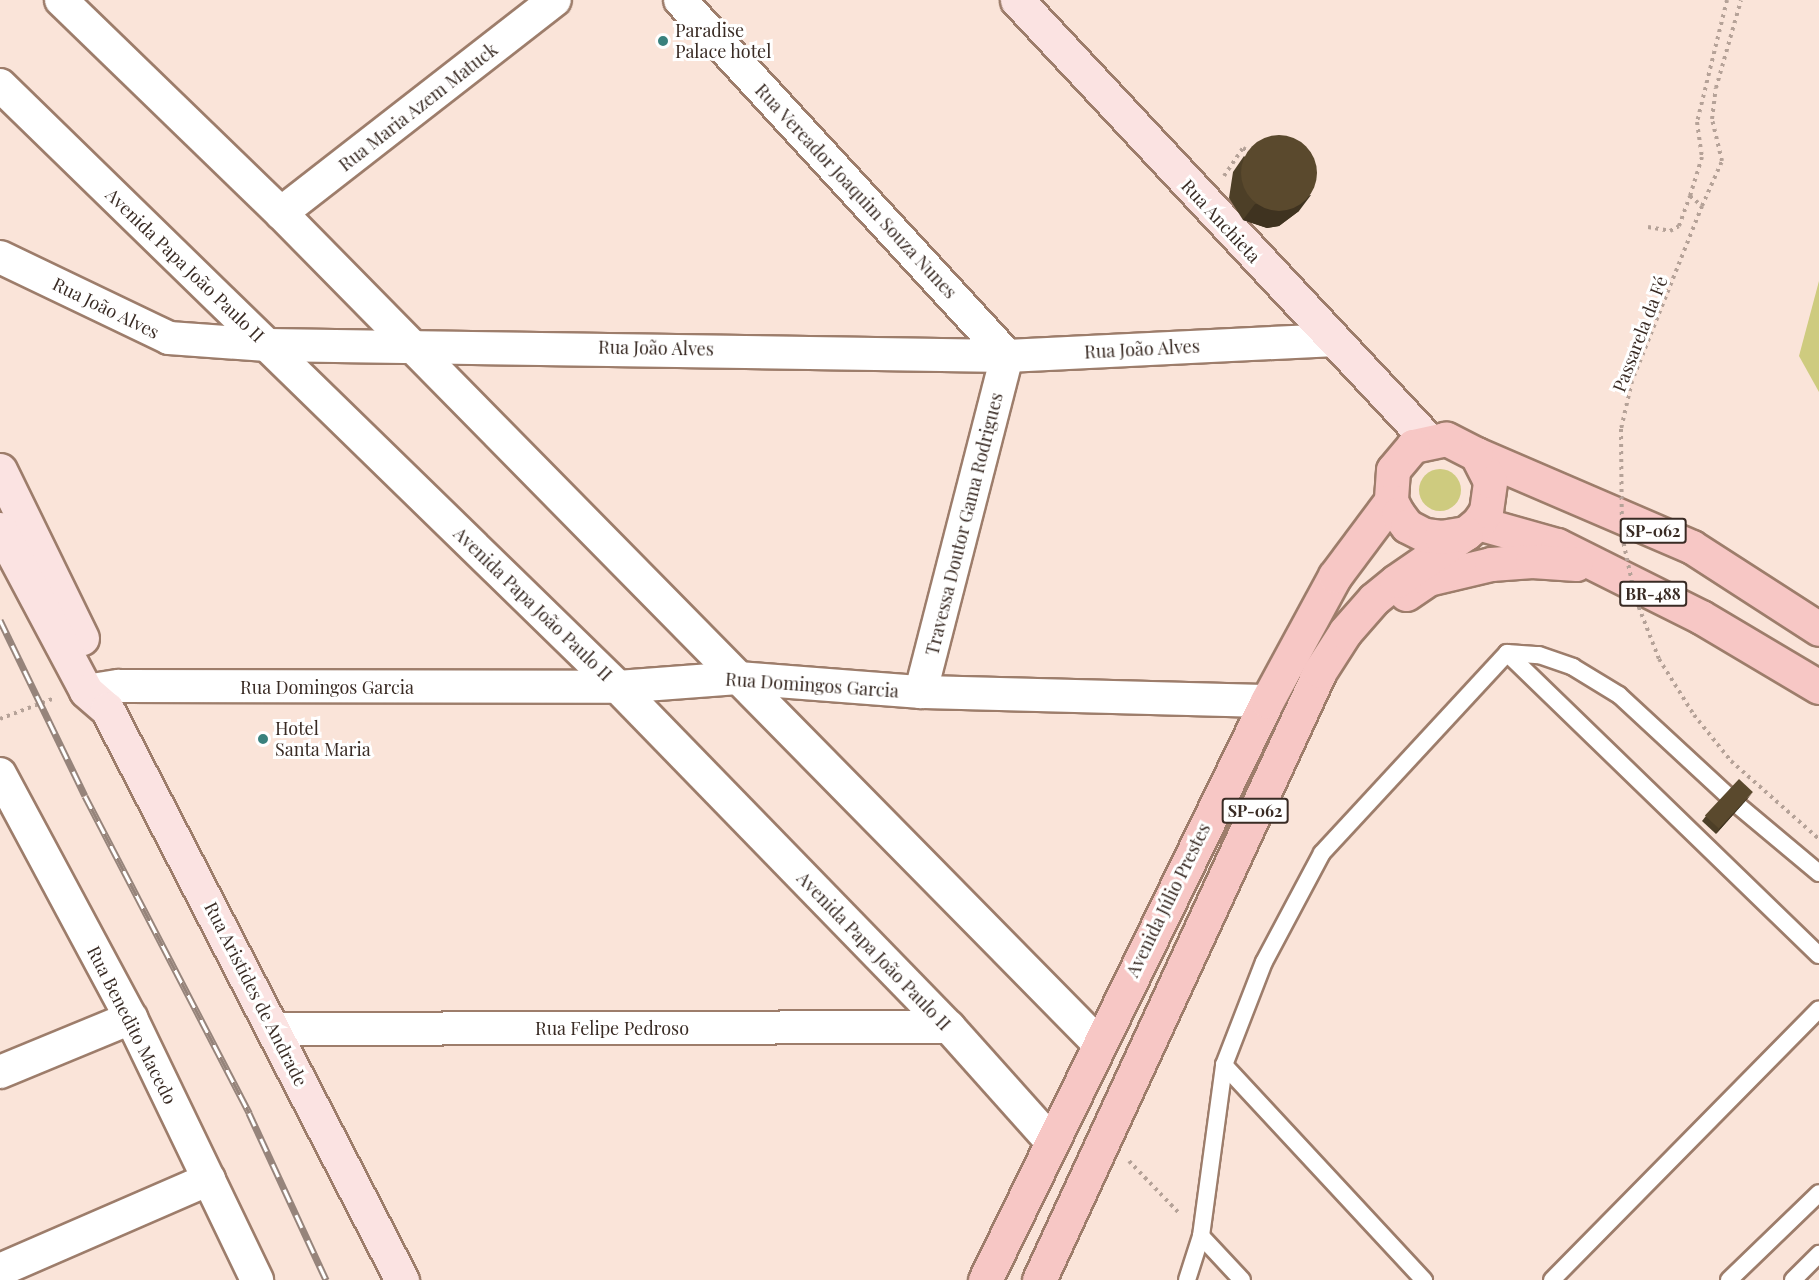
<!DOCTYPE html>
<meta charset="utf-8">
<style>
body{margin:0}
#map{position:relative;width:1819px;height:1280px;overflow:hidden;background:#fae4d9;font-family:"Playfair Display",serif}
div>[style]{position:absolute}
.green>*{inset:0;background:#cecb7f}
.round{border-radius:50%}
.path>*{height:4px;margin-top:-2px;transform-origin:0;background:repeating-linear-gradient(90deg,#b5a298 0 3px,transparent 0 7.5px)}
.roads{filter:drop-shadow(2px 0 #9d7d6b) drop-shadow(-2px 0 #9d7d6b) drop-shadow(0 2px #9d7d6b) drop-shadow(0 -2px #9d7d6b)}
.lane>*{height:16px;margin:-8px;padding:0 8px;transform-origin:8px;border-radius:8px;background:#fff}
.street>*{height:32px;margin:-16px;padding:0 16px;transform-origin:16px;border-radius:16px;background:#fff}
.secondary>*{height:33px;margin:-16.5px;padding:0 16.5px;transform-origin:16.5px;border-radius:16.5px;background:#fbe3e2}
.primary>*{height:33px;margin:-16.5px;padding:0 16.5px;transform-origin:16.5px;border-radius:16.5px;background:#f7c7c5}
.rail>*{height:7px;margin-top:-3.5px;transform-origin:0;background:repeating-linear-gradient(90deg,#fff 0 14px,#96847b 0 28px);box-sizing:border-box;border-block:2px solid #96847b}
.path-bridge>*{height:4px;margin-top:-2px;transform-origin:0;background:repeating-linear-gradient(90deg,#b5a298 0 3px,transparent 0 7.5px)}
.wall>*{inset:0;background:#4d3f27}
.shaded-wall>*{inset:0;background:#3f3320}
.building>*{inset:0;background:#5a492d;transform-origin:0 0}
.dots>*{width:16px;height:16px;translate:-50% -50%;box-sizing:border-box;border:3px solid #fff;border-radius:50%}
span{translate:-50% -50%;white-space:nowrap;text-align:center;line-height:1.15;-webkit-text-stroke:6px #fff;paint-order:stroke}
.shield-label span{padding:2px 4px;background:#fff;border:2px solid;border-radius:4px;-webkit-text-stroke-width:0}
.shield-label{font-size:16px;color:#392b24;font-weight:700}
.poi-label{font-size:18px;color:#392b24}
.left{translate:0 -50%;text-align:left}
.street-label{font-size:18px;color:#392b24}
</style>
<div id="map">
<div class="green">
<i style="clip-path:polygon(1819px 281px,1819px 392px,1799px 356px)"></i>
<i class="round" style="left:1419px;top:469px;width:42px;height:42px"></i>
</div>
<div class="path">
<i style="left:1727px;top:0;width:126px;rotate:103.8deg"></i>
<i style="left:1697px;top:122px;width:35px;rotate:82deg"></i>
<i style="left:1702px;top:157px;width:41px;rotate:107.1deg"></i>
<i style="left:1690px;top:196px;width:16px;rotate:40deg"></i>
<i style="left:1702px;top:206px;width:49px;rotate:-66deg"></i>
<i style="left:1722px;top:161px;width:43px;rotate:-103.4deg"></i>
<i style="left:1712px;top:119px;width:31px;rotate:-83deg"></i>
<i style="left:1716px;top:88px;width:91px;rotate:-74.1deg"></i>
<i style="left:1224px;top:176px;width:34px;rotate:-56deg"></i>
<i style="left:1243px;top:148px;width:9px;rotate:32deg"></i>
<i style="left:1648px;top:227px;width:22px;rotate:10deg"></i>
<i style="left:1670px;top:231px;width:10px;rotate:-29deg"></i>
<i style="left:1679px;top:226px;width:32px;rotate:-70deg"></i>
<i style="left:0;top:719px;width:59px;rotate:-20.9deg"></i>
<i style="left:1129px;top:1161px;width:74px;rotate:46.1deg"></i>
</div>
<div class="roads">
<div class="lane">
<i style="left:1507px;top:653px;width:434px;rotate:44.1deg"></i>
<i style="left:1507px;top:653px;width:32px;rotate:4deg"></i>
<i style="left:1539px;top:655px;width:36px;rotate:19deg"></i>
<i style="left:1573px;top:667px;width:54px;rotate:31.3deg"></i>
<i style="left:1619px;top:695px;width:146px;rotate:42.8deg"></i>
<i style="left:1740px;top:807px;width:103px;rotate:39.9deg"></i>
<i style="left:1224px;top:1065px;width:294px;rotate:47.1deg"></i>
<i style="left:1187px;top:1280px;width:46px;rotate:-72.3deg"></i>
<i style="left:1242px;top:1280px;width:60px;rotate:-133deg"></i>
<i style="left:1201px;top:1236px;width:173px;rotate:-82.3deg"></i>
<i style="left:1224px;top:1065px;width:110px;rotate:-68.8deg"></i>
<i style="left:1264px;top:962px;width:123px;rotate:-62deg"></i>
<i style="left:1322px;top:853px;width:272px;rotate:-47.2deg"></i>
<i style="left:1552px;top:1280px;width:380px;rotate:-45.4deg"></i>
<i style="left:1729px;top:1280px;width:125px;rotate:-44deg"></i>
<i style="left:1793px;top:1280px;width:37px;rotate:-45deg"></i>
</div>
<div class="street">
<i style="left:61px;top:0;width:306px;rotate:44.1deg"></i>
<i style="left:281px;top:213px;width:1165px;rotate:45.45deg"></i>
<i style="left:680px;top:0;width:483px;rotate:47.4deg"></i>
<i style="left:1007px;top:356px;width:347px;rotate:104.4deg"></i>
<i style="left:0;top:85px;width:863px;rotate:44.25deg"></i>
<i style="left:618px;top:687px;width:475px;rotate:45.8deg"></i>
<i style="left:949px;top:1027px;width:152px;rotate:48.2deg"></i>
<i style="left:281px;top:213px;width:347px;rotate:-37.9deg"></i>
<i style="left:0;top:257px;width:187px;rotate:25.6deg"></i>
<i style="left:169px;top:338px;width:98px;rotate:4.1deg"></i>
<i style="left:267px;top:345px;width:740px;rotate:0.85deg"></i>
<i style="left:1007px;top:356px;width:324px;rotate:-2.8deg"></i>
<i style="left:86px;top:691px;width:33px;rotate:-9deg"></i>
<i style="left:119px;top:686px;width:499px;rotate:0.1deg"></i>
<i style="left:618px;top:687px;width:120px;rotate:-4.3deg"></i>
<i style="left:738px;top:678px;width:184px;rotate:4.4deg"></i>
<i style="left:921px;top:692px;width:346px;rotate:1.5deg"></i>
<i style="left:0;top:774px;width:277px;rotate:61.8deg"></i>
<i style="left:131px;top:1018px;width:291px;rotate:64.3deg"></i>
<i style="left:275px;top:1029px;width:674px;rotate:-0.17deg"></i>
<i style="left:0;top:1072px;width:142px;rotate:-22.4deg"></i>
<i style="left:0;top:1270px;width:228px;rotate:-23.5deg"></i>
</div>
<div class="secondary">
<i style="left:1017px;top:0;width:602px;rotate:46.95deg"></i>
<i style="left:0;top:470px;width:187px;rotate:64deg"></i>
<i style="left:0;top:529px;width:183px;rotate:62deg"></i>
<i style="left:86px;top:691px;width:28px;rotate:41deg"></i>
<i style="left:107px;top:709px;width:643px;rotate:62.68deg"></i>
</div>
<div class="primary">
<i style="left:1476px;top:454px;width:235px;rotate:23.3deg"></i>
<i style="left:1692px;top:547px;width:151px;rotate:32.8deg"></i>
<i style="left:1478px;top:523px;width:82px;rotate:15.6deg"></i>
<i style="left:1557px;top:545px;width:161px;rotate:26.6deg"></i>
<i style="left:1701px;top:617px;width:137px;rotate:30.7deg"></i>
<i style="left:1406px;top:594px;width:27px;rotate:-34deg"></i>
<i style="left:1428px;top:579px;width:65px;rotate:-13.4deg"></i>
<i style="left:1491px;top:564px;width:41px;rotate:-4.2deg"></i>
<i style="left:1532px;top:561px;width:44px;rotate:3.9deg"></i>
<i style="left:985px;top:1280px;width:644px;rotate:-64.03deg"></i>
<i style="left:1267px;top:701px;width:142px;rotate:-61.5deg"></i>
<i style="left:1335px;top:576px;width:94px;rotate:-53.3deg"></i>
<i style="left:1039px;top:1280px;width:671px;rotate:-65.23deg"></i>
<i style="left:1320px;top:671px;width:46px;rotate:-57.3deg"></i>
<i style="left:1345px;top:632px;width:44px;rotate:-48.7deg"></i>
<i style="left:1374px;top:599px;width:28px;rotate:-39deg"></i>
<i style="left:1396px;top:581px;width:85px;rotate:-34.4deg"></i>
<i style="left:1466px;top:533px;width:16px;rotate:-40deg"></i>
<i style="left:1478px;top:523px;width:14px;rotate:-56deg"></i>
<i style="left:1486px;top:511px;width:30px;rotate:-82deg"></i>
<i style="left:1490px;top:481px;width:30px;rotate:-117deg"></i>
<i style="left:1476px;top:454px;width:34px;rotate:-153deg"></i>
<i style="left:1446px;top:439px;width:34px;rotate:168deg"></i>
<i style="left:1413px;top:446px;width:31px;rotate:130deg"></i>
<i style="left:1393px;top:470px;width:31px;rotate:94deg"></i>
<i style="left:1391px;top:501px;width:15px;rotate:62deg"></i>
<i style="left:1398px;top:514px;width:15px;rotate:53deg"></i>
<i style="left:1407px;top:526px;width:20px;rotate:27deg"></i>
<i style="left:1425px;top:535px;width:16px;rotate:7deg"></i>
<i style="left:1441px;top:537px;width:25px;rotate:-9deg"></i>
</div>
</div>
<div class="rail">
<i style="left:0;top:620px;width:195px;rotate:64.2deg"></i>
<i style="left:85px;top:796px;width:357px;rotate:62.6deg"></i>
<i style="left:249px;top:1113px;width:184px;rotate:65.2deg"></i>
</div>
<div class="path-bridge">
<i style="left:1702px;top:206px;width:188px;rotate:111.8deg"></i>
<i style="left:1632px;top:381px;width:49px;rotate:102.9deg"></i>
<i style="left:1621px;top:429px;width:107px;rotate:89.5deg"></i>
<i style="left:1622px;top:536px;width:66px;rotate:77.7deg"></i>
<i style="left:1636px;top:600px;width:63px;rotate:68.7deg"></i>
<i style="left:1659px;top:659px;width:66px;rotate:58deg"></i>
<i style="left:1694px;top:715px;width:59px;rotate:51.2deg"></i>
<i style="left:1731px;top:761px;width:118px;rotate:41.6deg"></i>
</div>
<div class="wall">
<i style="clip-path:polygon(1244px 156px,1299px 211px,1279px 226px,1267px 228px,1243px 220px,1229px 198px,1233px 172px)"></i>
<i style="clip-path:polygon(1749px 797px,1716px 834px,1702px 821px,1706px 816px)"></i>
</div>
<div class="shaded-wall">
<i style="clip-path:polygon(1311px 195px,1299px 211px,1279px 226px,1267px 228px,1243px 220px,1255px 204px)"></i>
<i style="clip-path:polygon(1753px 792px,1749px 797px,1716px 834px,1720px 828px)"></i>
</div>
<div class="building">
<i class="round" style="left:1241px;top:135px;width:76px;height:76px"></i>
<i style="left:1739px;top:779px;width:19px;height:50px;rotate:43deg"></i>
</div>
<div class="dots">
<i style="left:663px;top:41px;background:#39817d"></i>
<i style="left:263px;top:739px;background:#39817d"></i>
</div>
<div class="shield-label">
<span style="left:1653px;top:531px">SP-062</span>
<span style="left:1653px;top:594px">BR-488</span>
<span style="left:1255px;top:811px">SP-062</span>
</div>
<div class="poi-label">
<span class="left" style="left:675px;top:41px">Paradise<br>Palace hotel</span>
<span class="left" style="left:275px;top:739px">Hotel<br>Santa Maria</span>
</div>
<div class="street-label">
<span style="left:418px;top:107px;rotate:-38deg">Rua Maria Azem Matuck</span>
<span style="left:856px;top:191px;rotate:47deg">Rua Vereador Joaquim Souza Nunes</span>
<span style="left:1221px;top:221px;rotate:47deg">Rua Anchieta</span>
<span style="left:185px;top:265px;rotate:44deg">Avenida Papa João Paulo II</span>
<span style="left:106px;top:308px;rotate:26deg">Rua João Alves</span>
<span style="left:1640px;top:334px;rotate:-69deg">Passarela da Fé</span>
<span style="left:656px;top:348px;rotate:1deg">Rua João Alves</span>
<span style="left:1142px;top:349px;rotate:-3deg">Rua João Alves</span>
<span style="left:964px;top:524px;rotate:-76deg">Travessa Doutor Gama Rodrigues</span>
<span style="left:533px;top:604px;rotate:44deg">Avenida Papa João Paulo II</span>
<span style="left:812px;top:685px;rotate:4deg">Rua Domingos Garcia</span>
<span style="left:327px;top:687px">Rua Domingos Garcia</span>
<span style="left:1168px;top:900px;rotate:-64deg">Avenida Júlio Prestes</span>
<span style="left:874px;top:951px;rotate:46deg">Avenida Papa João Paulo II</span>
<span style="left:256px;top:994px;rotate:63deg">Rua Aristides de Andrade</span>
<span style="left:132px;top:1025px;rotate:63deg">Rua Benedito Macedo</span>
<span style="left:612px;top:1028px">Rua Felipe Pedroso</span>
</div>
</div>
